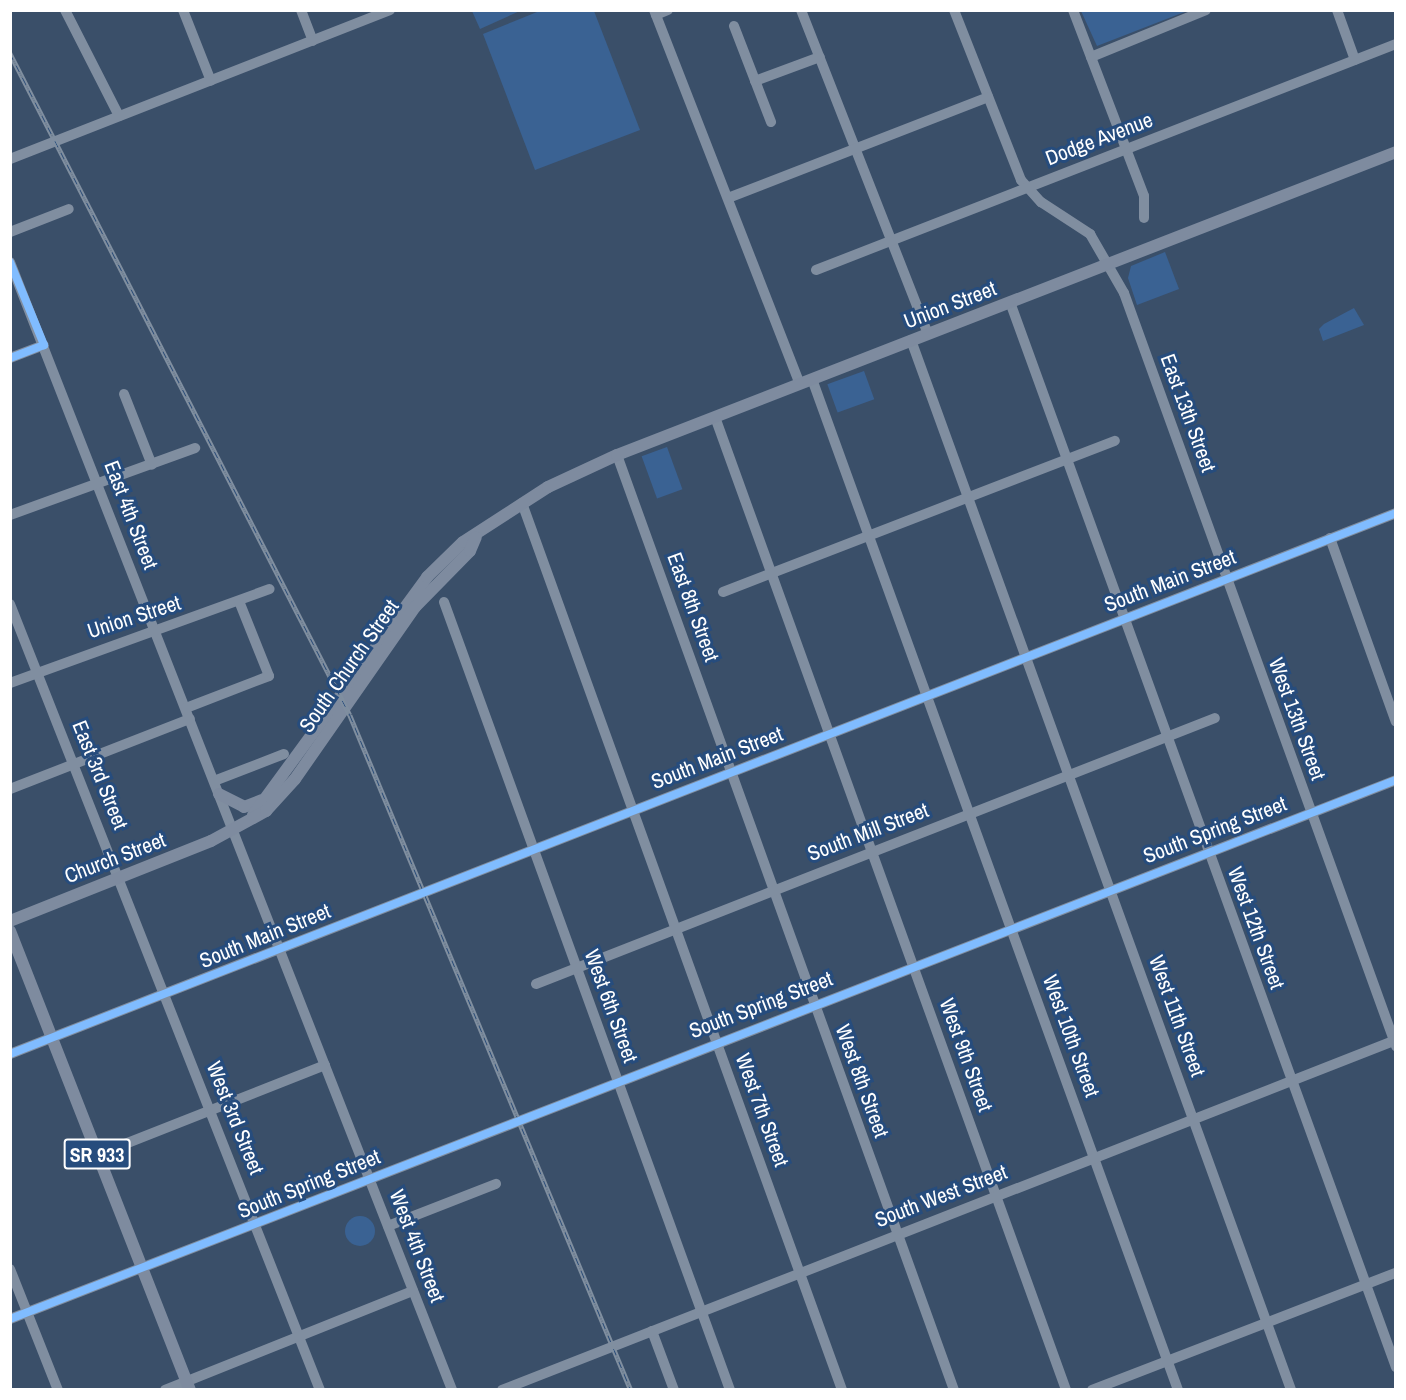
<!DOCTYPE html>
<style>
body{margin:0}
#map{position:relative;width:1406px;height:1400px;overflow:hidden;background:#3a4f69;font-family:"Archivo Narrow",sans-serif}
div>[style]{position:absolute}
.green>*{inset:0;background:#3a6293;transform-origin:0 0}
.round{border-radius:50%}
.minor>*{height:10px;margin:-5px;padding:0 5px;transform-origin:5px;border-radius:5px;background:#808ea0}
.major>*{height:12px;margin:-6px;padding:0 6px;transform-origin:6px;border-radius:6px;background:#7e8b9f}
.rail>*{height:4.5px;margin-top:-2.25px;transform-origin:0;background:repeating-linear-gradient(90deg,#264c7d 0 7px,#808fa0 0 14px);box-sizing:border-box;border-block:2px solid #808fa0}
.cycleway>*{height:8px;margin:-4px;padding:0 4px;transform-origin:4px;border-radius:4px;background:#80bcff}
span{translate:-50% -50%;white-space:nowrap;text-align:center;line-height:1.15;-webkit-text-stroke:6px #264c7d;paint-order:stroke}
.shield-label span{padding:2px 4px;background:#264c7d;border:2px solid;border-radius:4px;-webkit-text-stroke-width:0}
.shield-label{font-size:20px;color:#fff;font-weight:700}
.street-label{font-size:21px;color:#fff}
.frame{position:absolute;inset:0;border:12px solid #fff;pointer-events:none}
</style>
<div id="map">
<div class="green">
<i style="clip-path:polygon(522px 10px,480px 29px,472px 11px,473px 10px)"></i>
<i style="clip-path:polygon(542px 10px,594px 11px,640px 130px,535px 170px,483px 34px)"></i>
<i style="clip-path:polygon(1081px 11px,1187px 11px,1097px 46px)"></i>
<i style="clip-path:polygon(1165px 252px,1179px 289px,1137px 305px,1128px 278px,1131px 266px)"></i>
<i style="clip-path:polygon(1354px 308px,1364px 325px,1323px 341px,1319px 329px,1324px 324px)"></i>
<i style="left:864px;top:371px;width:30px;height:39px;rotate:70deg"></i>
<i style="left:667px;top:447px;width:45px;height:27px;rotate:70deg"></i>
<i class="round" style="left:345px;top:1216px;width:30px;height:30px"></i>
</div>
<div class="minor">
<i style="left:65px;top:10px;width:119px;rotate:63deg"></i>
<i style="left:183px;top:10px;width:76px;rotate:68.5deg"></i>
<i style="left:301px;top:10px;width:33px;rotate:69deg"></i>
<i style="left:654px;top:10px;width:401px;rotate:68.7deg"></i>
<i style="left:801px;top:10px;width:348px;rotate:68.6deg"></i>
<i style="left:954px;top:10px;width:183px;rotate:68.5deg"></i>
<i style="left:1021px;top:180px;width:30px;rotate:48deg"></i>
<i style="left:1041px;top:202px;width:59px;rotate:33.1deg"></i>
<i style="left:1090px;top:234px;width:68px;rotate:60deg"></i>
<i style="left:1124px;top:293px;width:801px;rotate:70.14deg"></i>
<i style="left:1073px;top:10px;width:199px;rotate:69.1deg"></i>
<i style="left:1144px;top:196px;width:22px;rotate:90deg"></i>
<i style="left:1337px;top:10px;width:53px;rotate:70.2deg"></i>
<i style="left:656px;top:15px;width:13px;rotate:-23deg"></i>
<i style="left:734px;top:26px;width:103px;rotate:68.9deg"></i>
<i style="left:1091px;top:57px;width:124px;rotate:-22.2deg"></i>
<i style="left:755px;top:81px;width:69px;rotate:-20.3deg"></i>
<i style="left:10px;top:159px;width:408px;rotate:-21.4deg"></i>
<i style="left:728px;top:198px;width:279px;rotate:-21.2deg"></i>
<i style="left:10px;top:232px;width:63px;rotate:-21.3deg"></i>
<i style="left:10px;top:262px;width:1212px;rotate:68.6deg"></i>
<i style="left:816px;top:270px;width:622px;rotate:-21.29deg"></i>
<i style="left:1010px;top:302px;width:1133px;rotate:70.08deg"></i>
<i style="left:911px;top:340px;width:1117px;rotate:70.1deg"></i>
<i style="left:10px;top:358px;width:36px;rotate:-21deg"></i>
<i style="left:812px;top:379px;width:1075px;rotate:70.1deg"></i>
<i style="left:124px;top:394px;width:76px;rotate:68.5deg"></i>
<i style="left:715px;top:417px;width:1034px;rotate:70.16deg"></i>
<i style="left:617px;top:455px;width:994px;rotate:70.18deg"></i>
<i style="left:522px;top:503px;width:943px;rotate:70.16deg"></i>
<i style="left:10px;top:515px;width:197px;rotate:-19.9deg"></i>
<i style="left:1330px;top:538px;width:195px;rotate:70.3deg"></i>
<i style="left:723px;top:592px;width:420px;rotate:-21.1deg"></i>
<i style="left:444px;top:602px;width:838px;rotate:70.05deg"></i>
<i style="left:10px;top:604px;width:845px;rotate:68.48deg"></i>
<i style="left:10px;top:683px;width:276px;rotate:-19.9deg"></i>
<i style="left:186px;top:708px;width:89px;rotate:-21.1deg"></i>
<i style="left:269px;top:676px;width:81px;rotate:-111.8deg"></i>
<i style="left:214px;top:781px;width:75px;rotate:-21.1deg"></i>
<i style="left:10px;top:789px;width:193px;rotate:-21.3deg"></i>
<i style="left:536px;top:984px;width:729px;rotate:-21.39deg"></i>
<i style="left:10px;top:1054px;width:1488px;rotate:-21.32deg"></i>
<i style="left:97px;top:1155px;width:245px;rotate:-21.5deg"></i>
<i style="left:388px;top:1226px;width:116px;rotate:-21.3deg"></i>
<i style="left:10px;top:1269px;width:130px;rotate:68.4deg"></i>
<i style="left:10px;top:1319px;width:1487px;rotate:-21.25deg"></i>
<i style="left:652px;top:1331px;width:63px;rotate:69.6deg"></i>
<i style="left:165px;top:1390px;width:267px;rotate:-21.8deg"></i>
<i style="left:502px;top:1390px;width:960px;rotate:-21.38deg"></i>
<i style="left:1092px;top:1390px;width:326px;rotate:-21.1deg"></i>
</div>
<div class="major">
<i style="left:219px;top:794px;width:28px;rotate:27deg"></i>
<i style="left:244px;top:807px;width:19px;rotate:-21deg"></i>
<i style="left:253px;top:815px;width:295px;rotate:-53.8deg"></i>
<i style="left:427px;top:577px;width:50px;rotate:-44.2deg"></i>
<i style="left:463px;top:542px;width:101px;rotate:-32.9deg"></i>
<i style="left:548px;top:487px;width:76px;rotate:-24.9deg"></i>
<i style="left:617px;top:455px;width:836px;rotate:-21.25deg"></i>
<i style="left:10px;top:921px;width:216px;rotate:-21.7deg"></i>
<i style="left:211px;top:841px;width:63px;rotate:-28.6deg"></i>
<i style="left:266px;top:811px;width:43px;rotate:-47.8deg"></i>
<i style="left:295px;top:779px;width:210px;rotate:-55.1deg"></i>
<i style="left:415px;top:607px;width:78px;rotate:-45.5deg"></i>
<i style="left:470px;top:551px;width:15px;rotate:-67deg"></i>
<i style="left:10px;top:931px;width:493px;rotate:68.6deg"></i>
</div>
<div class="rail">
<i style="left:10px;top:53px;width:744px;rotate:62.82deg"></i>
<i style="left:350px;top:715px;width:731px;rotate:67.4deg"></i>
</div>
<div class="cycleway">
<i style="left:10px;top:262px;width:90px;rotate:67.7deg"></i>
<i style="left:44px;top:345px;width:36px;rotate:159deg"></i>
<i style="left:10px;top:1054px;width:1488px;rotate:-21.32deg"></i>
<i style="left:10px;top:1319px;width:1487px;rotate:-21.25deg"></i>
</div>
<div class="shield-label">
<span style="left:97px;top:1154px">SR 933</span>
</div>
<div class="street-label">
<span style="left:1099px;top:139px;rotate:-21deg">Dodge Avenue</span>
<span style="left:950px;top:305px;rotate:-21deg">Union Street</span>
<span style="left:1188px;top:413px;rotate:70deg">East 13th Street</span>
<span style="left:131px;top:515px;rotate:69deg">East 4th Street</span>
<span style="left:1170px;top:581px;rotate:-21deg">South Main Street</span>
<span style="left:693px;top:607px;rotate:70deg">East 8th Street</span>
<span style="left:134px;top:617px;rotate:-18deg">Union Street</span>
<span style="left:349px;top:666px;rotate:-55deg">South Church Street</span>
<span style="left:1297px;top:719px;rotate:70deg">West 13th Street</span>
<span style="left:717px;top:758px;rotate:-21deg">South Main Street</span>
<span style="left:100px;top:775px;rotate:68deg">East 3rd Street</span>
<span style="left:1215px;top:830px;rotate:-21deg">South Spring Street</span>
<span style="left:868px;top:832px;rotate:-21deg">South Mill Street</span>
<span style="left:115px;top:858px;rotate:-21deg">Church Street</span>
<span style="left:1256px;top:928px;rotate:70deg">West 12th Street</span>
<span style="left:265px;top:936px;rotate:-22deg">South Main Street</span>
<span style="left:761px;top:1005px;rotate:-21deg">South Spring Street</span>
<span style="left:611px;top:1006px;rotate:70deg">West 6th Street</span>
<span style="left:1177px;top:1016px;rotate:70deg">West 11th Street</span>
<span style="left:1071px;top:1036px;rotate:70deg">West 10th Street</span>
<span style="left:966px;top:1055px;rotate:70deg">West 9th Street</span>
<span style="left:862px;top:1081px;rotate:70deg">West 8th Street</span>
<span style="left:762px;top:1110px;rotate:70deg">West 7th Street</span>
<span style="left:235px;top:1118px;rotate:68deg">West 3rd Street</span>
<span style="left:309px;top:1184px;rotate:-22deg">South Spring Street</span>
<span style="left:941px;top:1196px;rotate:-21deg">South West Street</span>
<span style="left:417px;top:1246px;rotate:69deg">West 4th Street</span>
</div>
<div class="frame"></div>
</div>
